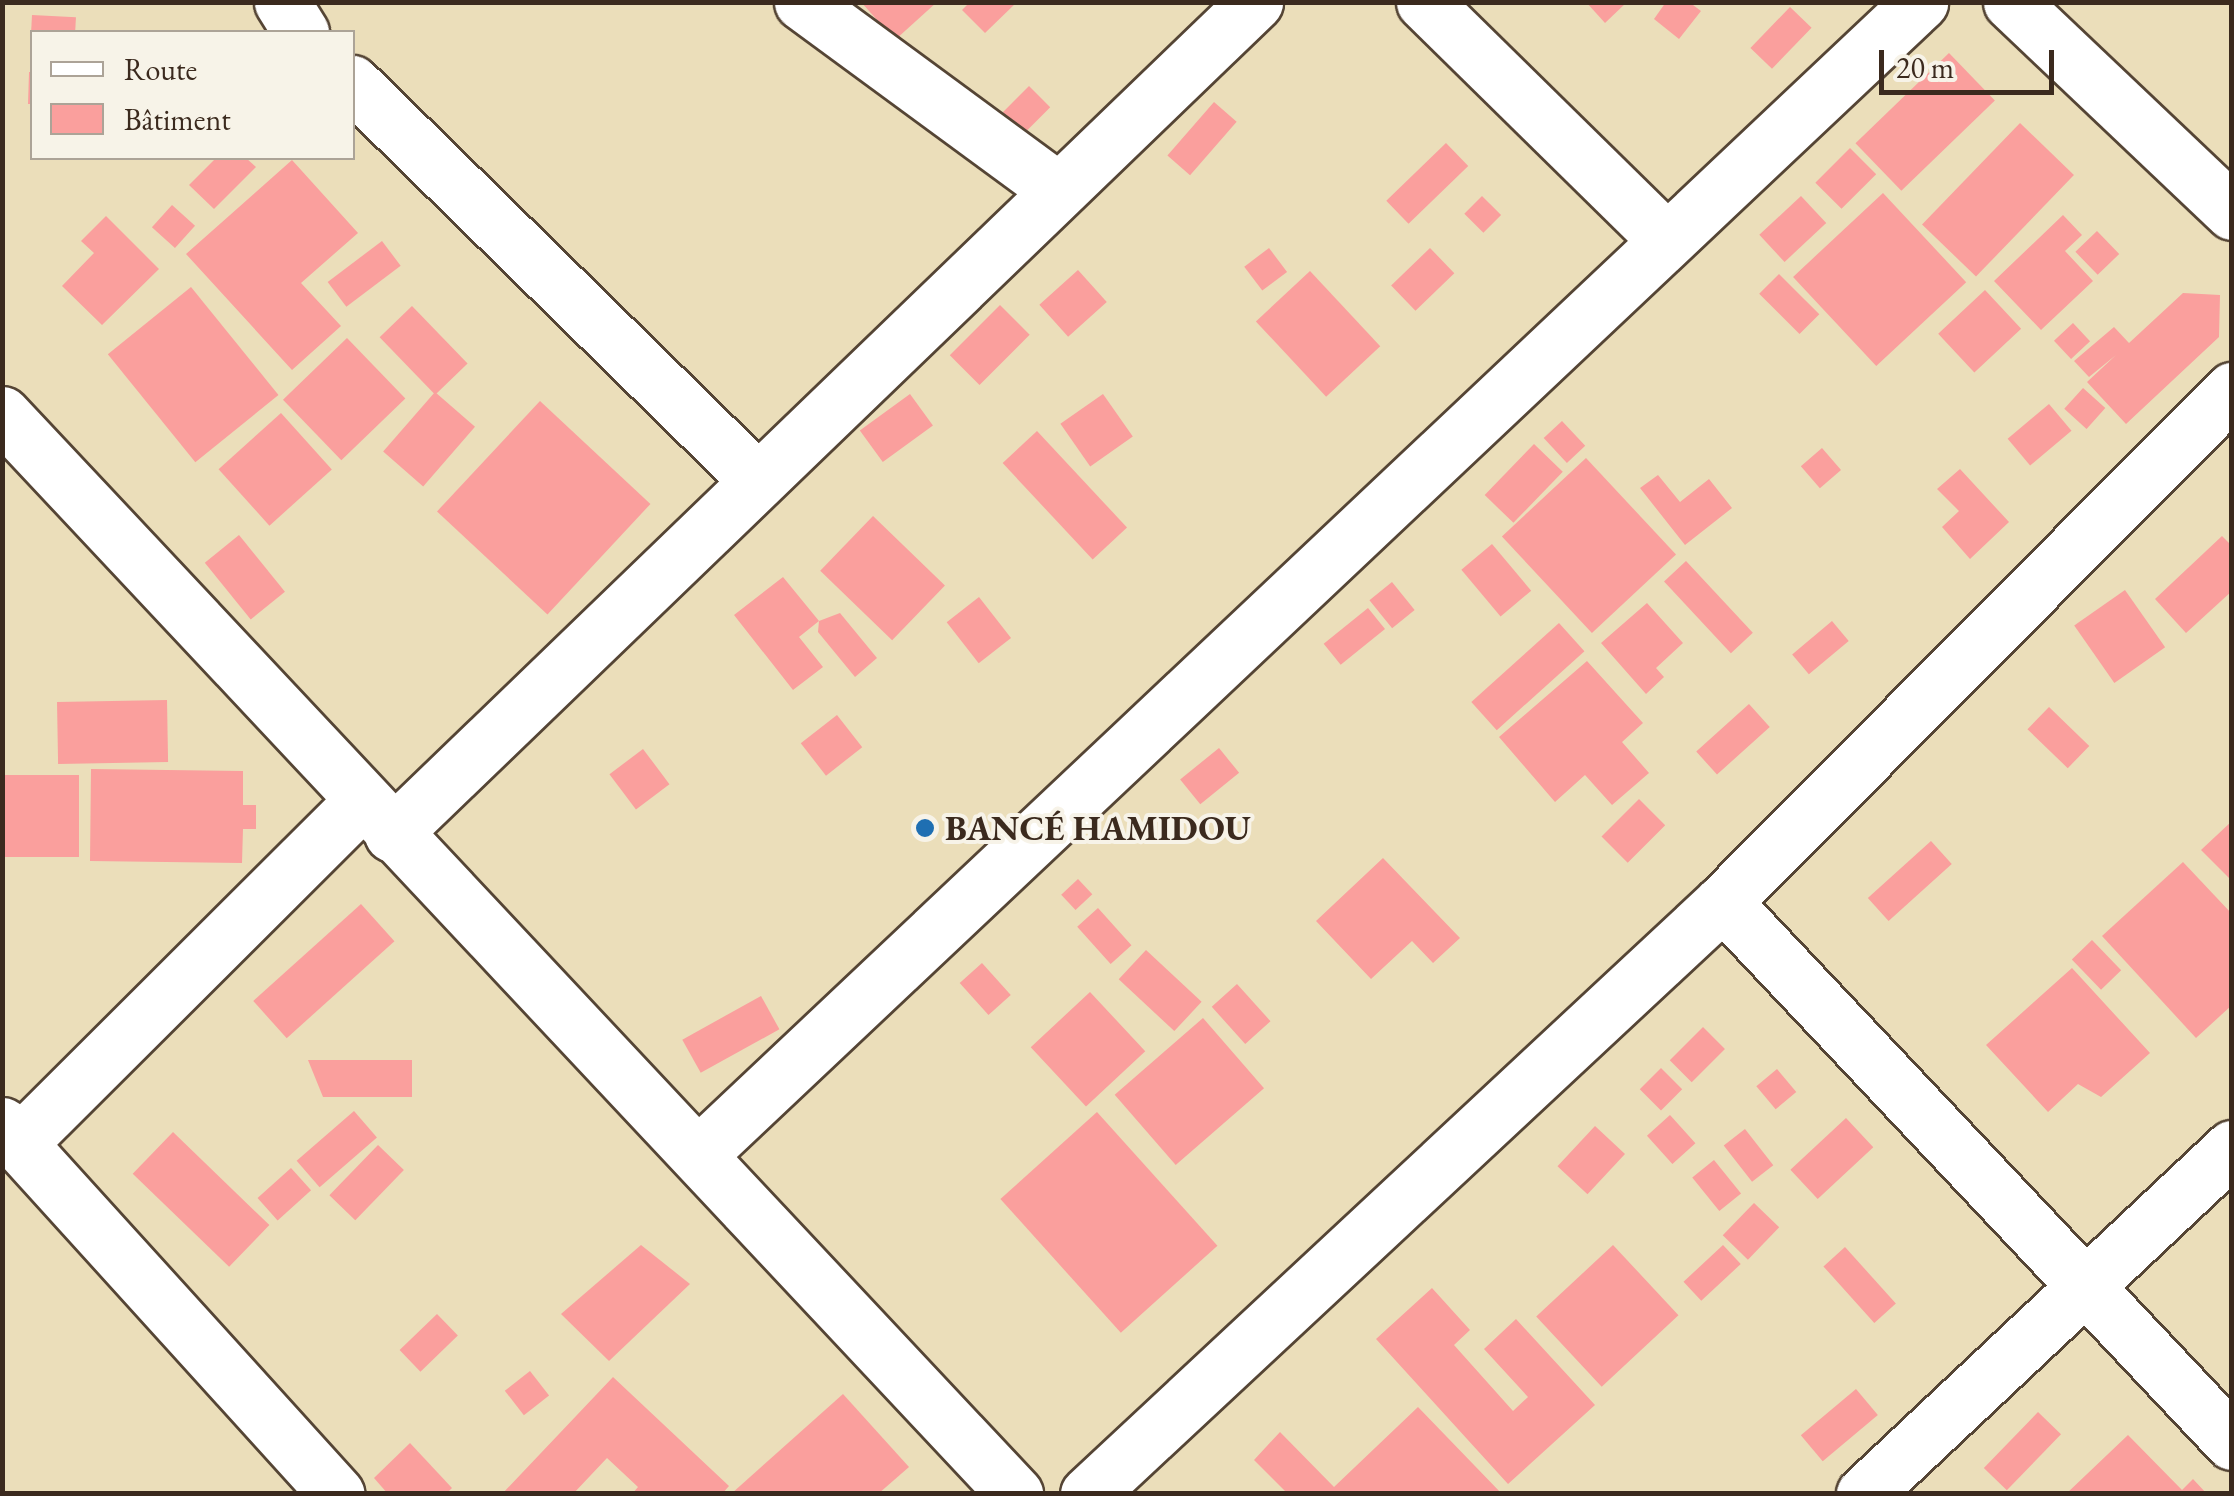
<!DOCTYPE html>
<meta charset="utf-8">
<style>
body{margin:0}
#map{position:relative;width:2234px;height:1496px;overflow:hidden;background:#ebdeba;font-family:"EB Garamond",serif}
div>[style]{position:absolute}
.building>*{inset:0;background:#fa9f9d;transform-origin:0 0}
.roads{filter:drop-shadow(2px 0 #554535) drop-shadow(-2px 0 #554535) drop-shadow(0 2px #554535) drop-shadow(0 -2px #554535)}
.street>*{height:55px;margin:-27.5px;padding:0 27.5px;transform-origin:27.5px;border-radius:27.5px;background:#fff}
.dots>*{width:28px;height:28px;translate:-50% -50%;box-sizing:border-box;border:5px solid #f7f3e8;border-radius:50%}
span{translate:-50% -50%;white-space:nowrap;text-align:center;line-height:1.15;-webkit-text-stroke:8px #f7f3e8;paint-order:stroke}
.poi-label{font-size:35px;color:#3b2a1e;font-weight:700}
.left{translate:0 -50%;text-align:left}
.frame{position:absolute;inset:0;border:5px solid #3b2a1e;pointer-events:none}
.legend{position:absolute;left:30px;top:30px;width:325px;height:130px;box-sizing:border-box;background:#f7f3e8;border:2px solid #aca397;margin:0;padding:12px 18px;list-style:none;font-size:30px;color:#3b2a1e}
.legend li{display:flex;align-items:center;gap:20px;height:50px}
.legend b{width:50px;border:2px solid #aca397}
.scale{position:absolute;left:1879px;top:50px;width:175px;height:45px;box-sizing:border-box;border:5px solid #3b2a1e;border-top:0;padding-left:12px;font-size:30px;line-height:35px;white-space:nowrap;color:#3b2a1e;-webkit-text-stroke:8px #f7f3e8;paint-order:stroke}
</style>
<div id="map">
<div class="building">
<i style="clip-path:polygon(861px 2px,937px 2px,895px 40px)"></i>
<i style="clip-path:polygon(970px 2px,1017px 2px,985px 33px,962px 10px)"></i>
<i style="clip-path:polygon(1586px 2px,1627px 2px,1605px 23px)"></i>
<i style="clip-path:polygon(1666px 2px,1689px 2px,1701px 11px,1679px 39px,1654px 19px)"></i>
<i style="left:1790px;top:7px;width:30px;height:57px;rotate:44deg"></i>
<i style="left:32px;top:15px;width:44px;height:17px;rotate:3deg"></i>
<i style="left:1949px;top:53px;width:66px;height:130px;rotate:46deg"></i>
<i style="clip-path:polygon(29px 72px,32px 72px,32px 104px,28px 104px)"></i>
<i style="left:1029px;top:86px;width:30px;height:37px;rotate:45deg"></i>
<i style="left:1214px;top:102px;width:30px;height:71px;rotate:41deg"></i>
<i style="left:2020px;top:123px;width:75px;height:141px;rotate:44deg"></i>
<i style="left:1446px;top:143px;width:32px;height:83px;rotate:46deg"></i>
<i style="left:1850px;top:148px;width:37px;height:49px;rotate:45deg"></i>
<i style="clip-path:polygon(216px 158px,246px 158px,256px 167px,214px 209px,189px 185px)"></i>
<i style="clip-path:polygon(292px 160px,358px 233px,301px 283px,341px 326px,292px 370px,186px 254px)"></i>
<i style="left:1883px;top:193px;width:122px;height:123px;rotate:47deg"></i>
<i style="left:1482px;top:196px;width:27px;height:25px;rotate:45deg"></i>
<i style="left:1801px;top:196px;width:37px;height:57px;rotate:47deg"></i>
<i style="left:172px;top:205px;width:31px;height:30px;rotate:42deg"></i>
<i style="clip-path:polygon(2063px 215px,2082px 235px,2065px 251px,2093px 281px,2041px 330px,1994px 281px)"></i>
<i style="clip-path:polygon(106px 216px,159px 269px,102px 325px,62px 286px,94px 253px,81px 241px)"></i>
<i style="left:2097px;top:231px;width:32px;height:30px;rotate:46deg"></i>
<i style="left:382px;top:241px;width:31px;height:68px;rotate:53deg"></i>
<i style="left:1269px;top:248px;width:30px;height:31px;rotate:53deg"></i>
<i style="left:1430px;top:248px;width:35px;height:54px;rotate:46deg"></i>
<i style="left:1078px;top:270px;width:43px;height:52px;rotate:48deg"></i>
<i style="left:1310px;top:271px;width:103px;height:74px;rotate:47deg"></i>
<i style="left:1779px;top:274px;width:57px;height:28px;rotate:45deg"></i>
<i style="left:191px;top:287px;width:139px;height:107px;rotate:51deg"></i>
<i style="left:1985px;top:290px;width:53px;height:64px;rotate:47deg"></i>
<i style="clip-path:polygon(2183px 293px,2220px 295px,2219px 337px,2126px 424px,2087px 382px,2116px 355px,2089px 377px,2074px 361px,2114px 327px,2129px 343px)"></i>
<i style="left:1000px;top:305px;width:42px;height:71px;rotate:45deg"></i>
<i style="left:412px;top:306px;width:80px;height:45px;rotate:46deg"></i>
<i style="left:2073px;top:323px;width:25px;height:26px;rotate:47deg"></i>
<i style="left:347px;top:338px;width:84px;height:89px;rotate:46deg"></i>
<i style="left:2083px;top:388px;width:30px;height:28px;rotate:42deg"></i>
<i style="left:435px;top:392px;width:53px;height:79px;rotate:41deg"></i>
<i style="left:910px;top:394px;width:39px;height:62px;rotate:54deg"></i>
<i style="left:1103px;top:394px;width:52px;height:52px;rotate:55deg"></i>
<i style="left:540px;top:401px;width:151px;height:151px;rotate:43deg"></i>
<i style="left:2049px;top:404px;width:35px;height:54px;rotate:50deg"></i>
<i style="left:281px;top:413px;width:76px;height:84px;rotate:48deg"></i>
<i style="left:1562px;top:421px;width:34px;height:25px;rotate:47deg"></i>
<i style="left:1037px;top:431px;width:132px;height:47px;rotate:47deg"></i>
<i style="left:1534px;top:444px;width:40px;height:71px;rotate:44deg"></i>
<i style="left:1822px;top:448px;width:29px;height:28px;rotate:49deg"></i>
<i style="left:1586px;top:458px;width:132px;height:115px;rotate:47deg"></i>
<i style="clip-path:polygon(1960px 469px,2009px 522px,1970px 559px,1942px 527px,1959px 511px,1937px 489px)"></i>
<i style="clip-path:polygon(1658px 475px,1680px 502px,1709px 479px,1732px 508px,1685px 545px,1640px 488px)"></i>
<i style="left:873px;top:516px;width:100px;height:76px;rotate:44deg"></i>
<i style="left:239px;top:535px;width:73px;height:44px;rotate:51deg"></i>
<i style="clip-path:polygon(2222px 536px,2232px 546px,2232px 591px,2186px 633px,2155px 599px)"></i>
<i style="left:1492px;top:544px;width:61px;height:40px;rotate:50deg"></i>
<i style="left:1686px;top:561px;width:98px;height:30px;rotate:47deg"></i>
<i style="clip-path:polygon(783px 577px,819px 621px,799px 637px,823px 667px,793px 690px,734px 615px)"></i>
<i style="left:1392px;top:582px;width:36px;height:29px;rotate:51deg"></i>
<i style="left:2125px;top:590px;width:70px;height:62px;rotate:55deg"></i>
<i style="left:979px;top:597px;width:52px;height:41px;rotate:52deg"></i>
<i style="clip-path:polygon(1647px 603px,1683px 643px,1656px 668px,1664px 677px,1646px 694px,1601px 643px)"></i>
<i style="left:1368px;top:608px;width:27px;height:57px;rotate:51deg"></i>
<i style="clip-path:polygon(840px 613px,877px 658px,855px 677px,818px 632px,819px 621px)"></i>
<i style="left:1832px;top:621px;width:26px;height:52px;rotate:50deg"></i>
<i style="left:1559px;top:623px;width:38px;height:118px;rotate:48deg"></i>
<i style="clip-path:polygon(1587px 661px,1643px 723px,1622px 742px,1649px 773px,1612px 805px,1585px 775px,1555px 802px,1499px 737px)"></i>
<i style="left:167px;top:700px;width:62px;height:110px;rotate:89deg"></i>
<i style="left:1749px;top:704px;width:31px;height:71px;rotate:48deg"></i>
<i style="left:2049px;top:707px;width:56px;height:31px;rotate:44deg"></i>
<i style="left:837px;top:715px;width:41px;height:46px;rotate:52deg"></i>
<i style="left:1219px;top:748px;width:32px;height:50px;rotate:51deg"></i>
<i style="left:643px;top:749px;width:44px;height:42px;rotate:53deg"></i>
<i style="clip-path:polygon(91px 769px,243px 771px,243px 805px,256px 805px,256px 829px,243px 829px,242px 863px,90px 861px)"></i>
<i style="left:2px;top:775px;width:77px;height:82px"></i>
<i style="left:1639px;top:799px;width:37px;height:53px;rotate:45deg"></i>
<i style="clip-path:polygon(2232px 821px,2232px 881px,2201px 850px)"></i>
<i style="left:1931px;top:841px;width:31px;height:85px;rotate:48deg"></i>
<i style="clip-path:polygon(1383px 858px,1460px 938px,1433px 963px,1412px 941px,1371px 979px,1316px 921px)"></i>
<i style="clip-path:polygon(2183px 862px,2232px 914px,2232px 1005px,2196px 1038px,2102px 936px)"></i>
<i style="left:1078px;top:879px;width:21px;height:23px;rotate:47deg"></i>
<i style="left:361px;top:904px;width:50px;height:145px;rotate:48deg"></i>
<i style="left:1098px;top:908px;width:50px;height:28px;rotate:48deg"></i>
<i style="left:2092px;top:940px;width:42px;height:28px;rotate:46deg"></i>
<i style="left:1146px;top:950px;width:76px;height:40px;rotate:43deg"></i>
<i style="left:982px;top:963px;width:43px;height:30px;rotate:48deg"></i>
<i style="clip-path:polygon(2072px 968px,2150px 1053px,2101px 1097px,2078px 1084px,2048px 1112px,1986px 1045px)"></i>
<i style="left:1237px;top:984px;width:50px;height:34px;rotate:48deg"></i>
<i style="left:1090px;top:992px;width:81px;height:81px;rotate:47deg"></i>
<i style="left:761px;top:996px;width:38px;height:90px;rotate:61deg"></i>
<i style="left:1203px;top:1018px;width:93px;height:117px;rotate:49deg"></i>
<i style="left:1703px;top:1027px;width:31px;height:47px;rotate:45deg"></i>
<i style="clip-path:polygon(308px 1060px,412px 1060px,412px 1097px,323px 1097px)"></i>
<i style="left:1661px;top:1068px;width:30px;height:30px;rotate:45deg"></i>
<i style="left:1777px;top:1069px;width:30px;height:27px;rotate:50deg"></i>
<i style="left:354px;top:1111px;width:35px;height:76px;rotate:49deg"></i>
<i style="left:1097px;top:1112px;width:180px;height:130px;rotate:48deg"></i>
<i style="left:1670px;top:1115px;width:38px;height:31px;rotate:48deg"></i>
<i style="left:1846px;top:1118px;width:40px;height:76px;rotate:47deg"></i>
<i style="left:1595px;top:1126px;width:41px;height:55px;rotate:43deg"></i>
<i style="left:1745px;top:1129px;width:46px;height:27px;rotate:52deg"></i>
<i style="left:173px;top:1132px;width:134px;height:58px;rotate:44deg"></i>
<i style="left:378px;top:1145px;width:36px;height:70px;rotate:44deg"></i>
<i style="left:1714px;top:1160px;width:43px;height:28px;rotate:51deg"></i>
<i style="left:291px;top:1168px;width:30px;height:45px;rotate:48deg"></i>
<i style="left:1754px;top:1203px;width:35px;height:45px;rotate:44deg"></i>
<i style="clip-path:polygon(641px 1245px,690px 1284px,609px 1361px,561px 1314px)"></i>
<i style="left:1613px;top:1245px;width:96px;height:105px;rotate:47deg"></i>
<i style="left:1723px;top:1245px;width:26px;height:54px;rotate:47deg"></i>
<i style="left:1845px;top:1247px;width:76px;height:29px;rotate:48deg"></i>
<i style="clip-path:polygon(1432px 1288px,1470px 1330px,1454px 1345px,1513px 1411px,1528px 1397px,1484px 1349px,1516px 1319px,1595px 1405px,1508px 1484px,1376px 1339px)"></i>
<i style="left:437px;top:1314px;width:30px;height:52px;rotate:46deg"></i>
<i style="left:530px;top:1371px;width:31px;height:32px;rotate:52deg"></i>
<i style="clip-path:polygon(613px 1377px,729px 1486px,722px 1494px,632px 1494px,638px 1487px,607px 1458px,573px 1494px,502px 1494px)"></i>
<i style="left:1856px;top:1389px;width:34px;height:72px;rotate:50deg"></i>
<i style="clip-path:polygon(843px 1394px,909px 1467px,878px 1494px,731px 1494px)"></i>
<i style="clip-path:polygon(1418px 1407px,1502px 1494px,1288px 1494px,1254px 1460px,1280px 1432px,1334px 1487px)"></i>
<i style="left:2038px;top:1412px;width:32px;height:78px;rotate:44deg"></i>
<i style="clip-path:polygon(2128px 1435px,2182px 1490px,2193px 1479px,2207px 1494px,2066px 1494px)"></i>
<i style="clip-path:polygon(410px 1443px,452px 1488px,446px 1494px,388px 1494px,374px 1478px)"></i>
</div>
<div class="roads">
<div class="street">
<i style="left:282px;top:2px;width:36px;rotate:58deg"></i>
<i style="left:802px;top:2px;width:318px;rotate:36.3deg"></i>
<i style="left:1424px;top:2px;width:338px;rotate:44.5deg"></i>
<i style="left:2011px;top:2px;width:305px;rotate:43.5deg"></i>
<i style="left:352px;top:83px;width:564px;rotate:44.43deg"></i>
<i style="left:2px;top:414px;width:1481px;rotate:46.83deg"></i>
<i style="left:392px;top:834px;width:1199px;rotate:-43.95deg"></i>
<i style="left:1723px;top:902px;width:742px;rotate:46.69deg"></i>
<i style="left:2px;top:1125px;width:498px;rotate:47.8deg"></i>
<i style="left:19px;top:1143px;width:483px;rotate:-44.9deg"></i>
<i style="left:699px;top:1154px;width:1679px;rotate:-43.33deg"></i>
<i style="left:1088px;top:1494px;width:868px;rotate:-42.99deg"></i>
<i style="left:1723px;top:902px;width:722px;rotate:-45.17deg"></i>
<i style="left:1864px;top:1494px;width:505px;rotate:-43.24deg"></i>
</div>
</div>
<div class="dots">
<i style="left:925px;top:828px;background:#1f6fb2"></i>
</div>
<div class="poi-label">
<span class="left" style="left:945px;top:828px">BANCÉ HAMIDOU</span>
</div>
<div class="frame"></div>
<ul class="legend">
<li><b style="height:12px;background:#fff"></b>Route</li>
<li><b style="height:28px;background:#fa9f9d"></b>Bâtiment</li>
</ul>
<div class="scale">20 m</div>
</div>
